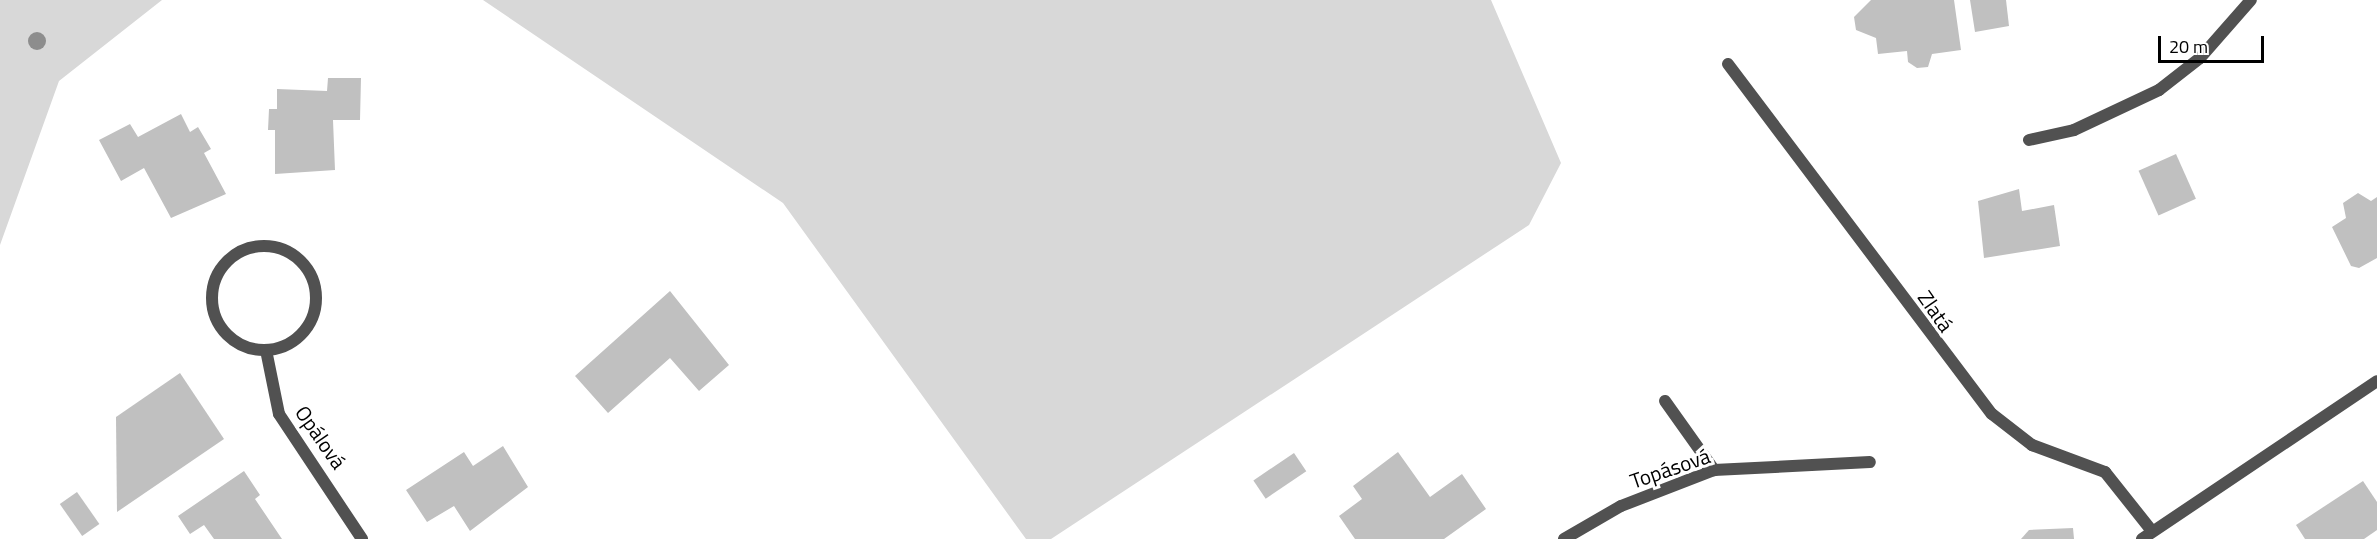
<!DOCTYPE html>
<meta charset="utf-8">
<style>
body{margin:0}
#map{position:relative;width:2377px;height:539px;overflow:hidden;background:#fff;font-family:"Titillium Web",sans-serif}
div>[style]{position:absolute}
.green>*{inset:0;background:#d8d8d8}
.building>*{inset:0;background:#c0c0c0;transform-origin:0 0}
.lane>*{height:12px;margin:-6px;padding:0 6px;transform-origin:6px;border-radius:6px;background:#515151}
.street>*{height:12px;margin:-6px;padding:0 6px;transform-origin:6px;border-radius:6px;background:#515151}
.street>.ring{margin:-6px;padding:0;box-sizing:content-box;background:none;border:12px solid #515151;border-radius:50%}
.trees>*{width:18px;height:18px;margin:-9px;border-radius:50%;background:#8d8d8d}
span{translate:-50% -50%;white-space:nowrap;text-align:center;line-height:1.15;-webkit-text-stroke:6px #fff;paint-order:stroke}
.street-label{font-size:21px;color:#000}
.scale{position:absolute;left:2158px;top:36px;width:106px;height:27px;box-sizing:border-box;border:3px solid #000;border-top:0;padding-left:8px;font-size:18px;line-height:21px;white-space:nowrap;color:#000;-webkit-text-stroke:4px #fff;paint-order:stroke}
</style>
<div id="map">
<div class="green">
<i style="clip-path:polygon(0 0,162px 0,59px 81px,0 245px)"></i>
<i style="clip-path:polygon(483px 0,1491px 0,1561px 163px,1529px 225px,1051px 539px,1026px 539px,783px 203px)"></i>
</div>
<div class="building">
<i style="clip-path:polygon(1871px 0,1954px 0,1961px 50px,1932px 54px,1928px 67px,1917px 68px,1908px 62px,1907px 51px,1878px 54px,1876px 38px,1856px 30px,1854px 17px)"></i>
<i style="clip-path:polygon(1970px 0,2006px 0,2009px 26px,1975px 32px)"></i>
<i style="clip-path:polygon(328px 78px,361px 78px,360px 120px,333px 120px,335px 170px,275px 174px,275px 130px,268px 130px,269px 109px,277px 109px,277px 89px,327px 91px)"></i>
<i style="clip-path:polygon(181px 114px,190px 132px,198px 127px,211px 149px,204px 153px,226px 194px,171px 218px,144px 168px,121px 181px,99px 140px,130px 124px,138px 137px)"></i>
<i style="left:2176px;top:154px;width:49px;height:41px;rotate:66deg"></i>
<i style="clip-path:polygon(2019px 189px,2022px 211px,2054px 205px,2060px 246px,1984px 258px,1978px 201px)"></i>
<i style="clip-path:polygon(2358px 193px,2371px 201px,2377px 197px,2377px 258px,2359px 268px,2351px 266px,2332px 227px,2346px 218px,2343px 203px)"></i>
<i style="clip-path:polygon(670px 291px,729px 365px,699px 391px,670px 358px,608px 413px,575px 376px)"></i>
<i style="clip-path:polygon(180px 373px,224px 439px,117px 512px,116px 417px)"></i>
<i style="clip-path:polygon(503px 446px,528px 487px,470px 531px,454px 506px,427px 522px,406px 490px,464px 452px,473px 466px)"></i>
<i style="clip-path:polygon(1398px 452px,1430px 497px,1462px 474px,1486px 509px,1444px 539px,1355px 539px,1339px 516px,1362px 499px,1353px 486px)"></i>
<i style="left:1294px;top:453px;width:22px;height:49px;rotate:56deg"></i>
<i style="clip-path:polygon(244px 471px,260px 495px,255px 499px,282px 539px,214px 539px,204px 525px,190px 534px,178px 516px)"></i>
<i style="clip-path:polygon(2363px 481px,2377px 502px,2377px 530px,2364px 539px,2305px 539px,2296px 525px)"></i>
<i style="left:77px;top:492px;width:39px;height:21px;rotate:55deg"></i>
<i style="clip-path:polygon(2073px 528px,2074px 539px,2021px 539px,2029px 530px)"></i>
</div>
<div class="lane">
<i style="left:1728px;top:64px;width:438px;rotate:53deg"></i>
<i style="left:1992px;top:414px;width:51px;rotate:37.8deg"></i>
<i style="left:2032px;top:445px;width:78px;rotate:20.3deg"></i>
<i style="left:2105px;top:472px;width:75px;rotate:51.5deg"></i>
<i style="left:1665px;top:401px;width:85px;rotate:54.6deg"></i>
</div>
<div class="street">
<i style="left:2029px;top:140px;width:46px;rotate:-12.5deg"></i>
<i style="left:2074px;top:130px;width:94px;rotate:-25.2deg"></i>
<i style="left:2159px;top:90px;width:52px;rotate:-38deg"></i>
<i style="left:2200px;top:58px;width:77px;rotate:-48.7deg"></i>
<i class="ring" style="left:212px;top:246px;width:92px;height:92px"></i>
<i style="left:266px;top:350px;width:65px;rotate:78.5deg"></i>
<i style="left:279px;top:414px;width:150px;rotate:56.4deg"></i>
<i style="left:1564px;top:539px;width:66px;rotate:-30.1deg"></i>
<i style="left:1621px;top:506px;width:100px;rotate:-21.2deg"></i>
<i style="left:1714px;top:470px;width:156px;rotate:-2.9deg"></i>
<i style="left:2142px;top:539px;width:283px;rotate:-33.9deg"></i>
</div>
<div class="trees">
<i style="left:37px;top:41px"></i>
</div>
<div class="street-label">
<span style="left:1936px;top:311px;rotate:55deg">Zlatá</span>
<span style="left:321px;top:437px;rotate:55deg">Opálová</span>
<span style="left:1670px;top:468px;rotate:-19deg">Topásová</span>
</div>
<div class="scale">20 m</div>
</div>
